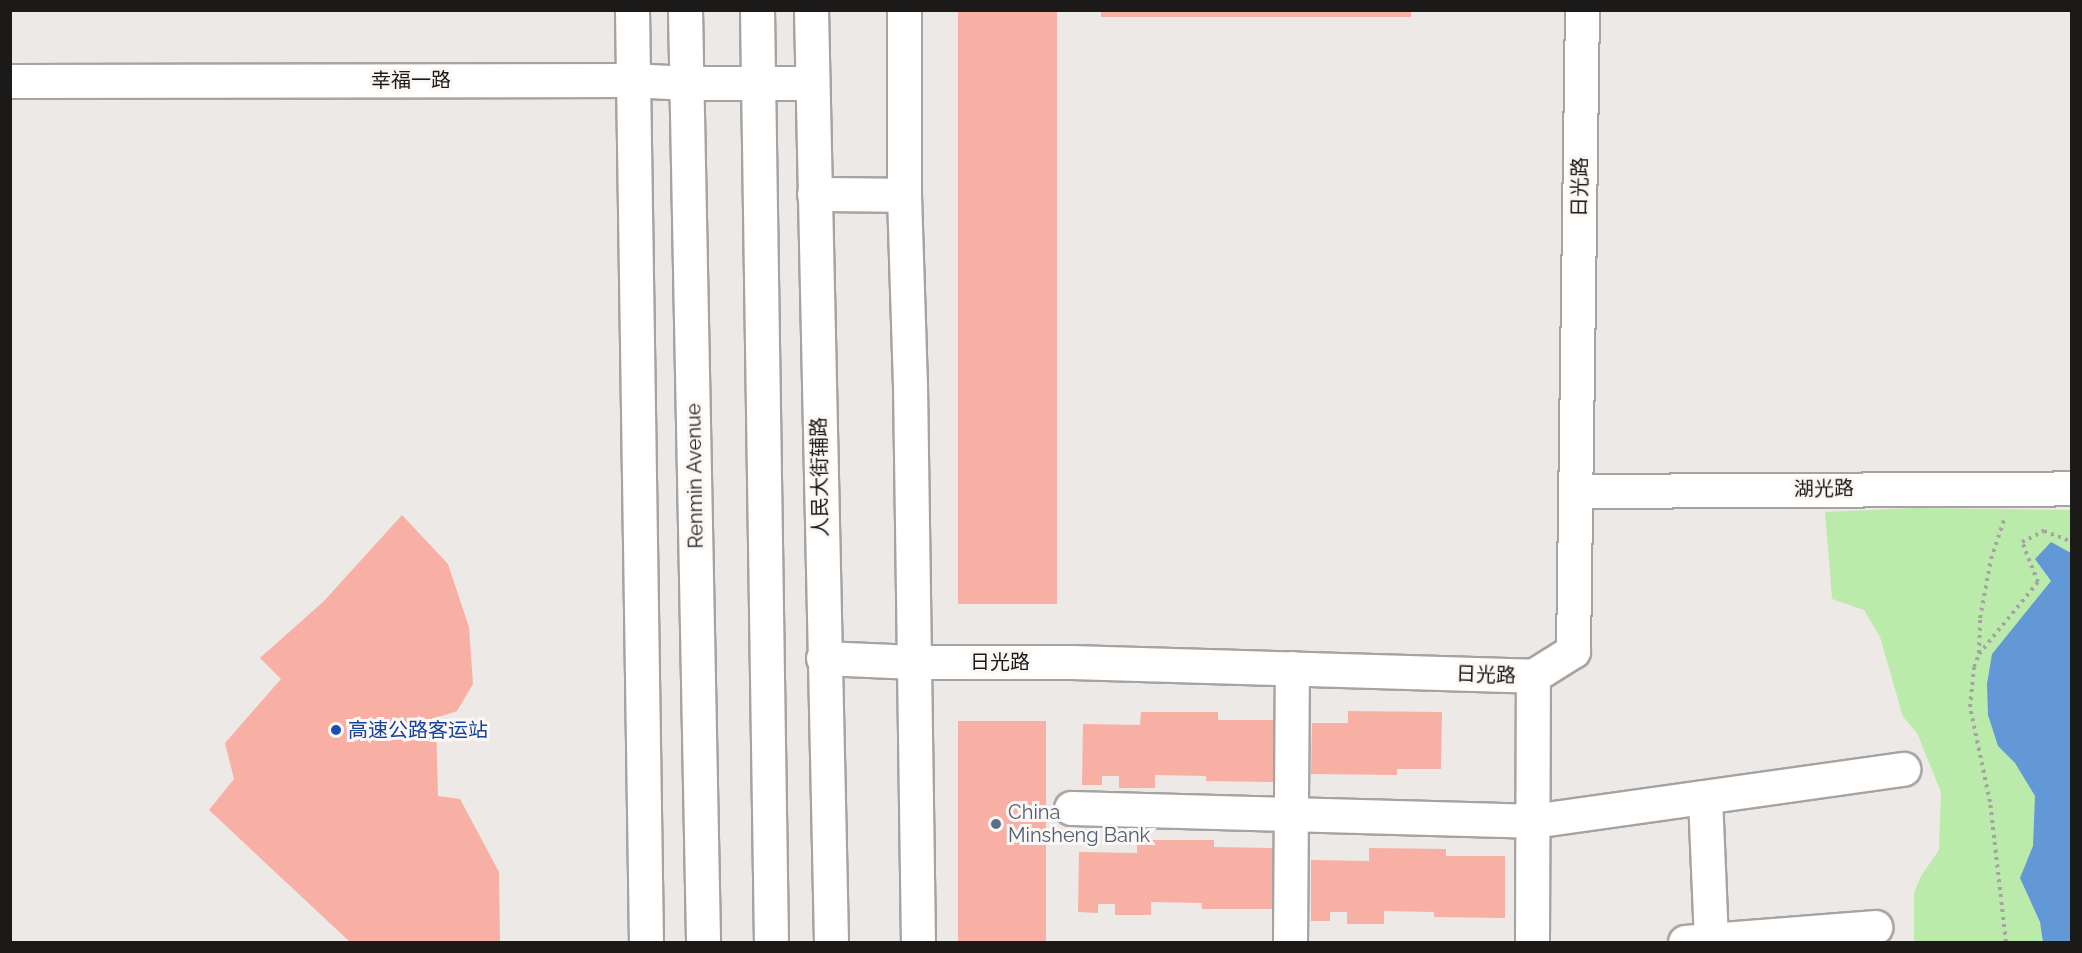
<!DOCTYPE html>
<meta charset="utf-8">
<style>
body{margin:0}
#map{position:relative;width:2082px;height:953px;overflow:hidden;background:#ece9e7;font-family:Raleway,"Noto Sans SC",sans-serif}
div>[style]{position:absolute}
.green>*{inset:0;background:#bbebab}
.water>*{inset:0;background:#6198d5}
.building>*{inset:0;background:#f8b0a4;transform-origin:0 0}
.path>*{height:4px;margin-top:-2px;transform-origin:0;background:repeating-linear-gradient(90deg,#a6a3a2 0 3px,transparent 0 7.5px)}
.roads{filter:drop-shadow(2px 0 #a6a3a1) drop-shadow(-2px 0 #a6a3a1) drop-shadow(0 2px #a6a3a1) drop-shadow(0 -2px #a6a3a1)}
.minor>*{height:33px;margin:-16.5px;padding:0 16.5px;transform-origin:16.5px;border-radius:16.5px;background:#fff}
.major>*{height:33px;margin:-16.5px;padding:0 16.5px;transform-origin:16.5px;border-radius:16.5px;background:#fff}
.dots>*{width:16px;height:16px;translate:-50% -50%;box-sizing:border-box;border:3px solid #faf7f4;border-radius:50%}
span{translate:-50% -50%;white-space:nowrap;text-align:center;line-height:1.15;-webkit-text-stroke:6px #faf7f4;paint-order:stroke}
.street-label{font-size:20px;color:#1b1a19}
.transit-label{font-size:20px;color:#164399}
.left{translate:0 -50%;text-align:left}
.service-label{font-size:20px;color:#4e5e75}
.frame{position:absolute;inset:0;border:12px solid #1b1a19;pointer-events:none}
</style>
<div id="map">
<div class="green">
<i style="clip-path:polygon(1914px 508px,2071px 510px,2071px 942px,1914px 942px,1914px 893px,1921px 876px,1939px 850px,1941px 792px,1917px 733px,1903px 717px,1880px 637px,1864px 610px,1832px 599px,1825px 512px)"></i>
</div>
<div class="water">
<i style="clip-path:polygon(2051px 542px,2071px 553px,2071px 942px,2043px 942px,2040px 922px,2020px 878px,2033px 846px,2035px 796px,2015px 763px,1998px 746px,1988px 715px,1987px 684px,1992px 654px,2051px 581px,2035px 559px)"></i>
</div>
<div class="building">
<i style="left:958px;top:10px;width:99px;height:594px"></i>
<i style="left:1101px;top:10px;width:310px;height:7px"></i>
<i style="clip-path:polygon(402px 515px,448px 564px,469px 627px,473px 684px,457px 711px,436px 718px,438px 796px,460px 799px,499px 872px,500px 942px,350px 942px,209px 810px,234px 779px,225px 743px,281px 679px,260px 658px,324px 601px)"></i>
<i style="clip-path:polygon(1348px 711px,1442px 712px,1441px 769px,1397px 769px,1397px 775px,1311px 774px,1312px 723px,1348px 723px)"></i>
<i style="clip-path:polygon(1141px 712px,1218px 712px,1218px 720px,1277px 720px,1276px 782px,1206px 781px,1206px 776px,1155px 775px,1155px 788px,1119px 788px,1119px 776px,1102px 776px,1102px 785px,1082px 785px,1083px 724px,1140px 725px)"></i>
<i style="left:958px;top:721px;width:88px;height:221px"></i>
<i style="clip-path:polygon(1137px 840px,1214px 840px,1214px 847px,1273px 848px,1273px 909px,1202px 909px,1202px 903px,1151px 902px,1151px 915px,1115px 915px,1115px 904px,1098px 904px,1098px 913px,1078px 912px,1079px 852px,1137px 853px)"></i>
<i style="clip-path:polygon(1369px 848px,1446px 849px,1446px 856px,1505px 856px,1505px 918px,1434px 917px,1434px 912px,1384px 911px,1384px 924px,1347px 924px,1347px 912px,1330px 912px,1330px 921px,1311px 921px,1311px 860px,1369px 861px)"></i>
</div>
<div class="path">
<i style="left:1979px;top:653px;width:35px;rotate:-88deg"></i>
<i style="left:1980px;top:618px;width:60px;rotate:-79.4deg"></i>
<i style="left:1991px;top:559px;width:41px;rotate:-71.6deg"></i>
<i style="left:2006px;top:942px;width:141px;rotate:-96.5deg"></i>
<i style="left:1990px;top:802px;width:97px;rotate:-101.9deg"></i>
<i style="left:1970px;top:707px;width:40px;rotate:-84.3deg"></i>
<i style="left:1974px;top:667px;width:14px;rotate:-69deg"></i>
<i style="left:1979px;top:654px;width:93px;rotate:-50.7deg"></i>
<i style="left:2038px;top:582px;width:43px;rotate:-111.8deg"></i>
<i style="left:2022px;top:542px;width:25px;rotate:-27deg"></i>
<i style="left:2044px;top:531px;width:30px;rotate:21deg"></i>
</div>
<div class="roads">
<div class="minor">
<i style="left:904px;top:10px;width:185px;rotate:90deg"></i>
<i style="left:904px;top:195px;width:189px;rotate:88.2deg"></i>
<i style="left:910px;top:384px;width:558px;rotate:89.18deg"></i>
<i style="left:10px;top:81px;width:623px;rotate:-0.09deg"></i>
<i style="left:633px;top:80px;width:53px;rotate:3.2deg"></i>
<i style="left:686px;top:83px;width:126px"></i>
<i style="left:814px;top:194px;width:90px;rotate:0.6deg"></i>
<i style="left:1577px;top:491px;width:495px;rotate:-0.3deg"></i>
<i style="left:823px;top:658px;width:92px;rotate:2.5deg"></i>
<i style="left:915px;top:662px;width:156px"></i>
<i style="left:1071px;top:662px;width:462px;rotate:1.7deg"></i>
<i style="left:1533px;top:676px;width:47px;rotate:-32deg"></i>
<i style="left:1573px;top:651px;width:641px;rotate:-89.2deg"></i>
<i style="left:1705px;top:797px;width:143px;rotate:87.6deg"></i>
<i style="left:1071px;top:808px;width:461px;rotate:1.6deg"></i>
<i style="left:1532px;top:821px;width:375px;rotate:-8deg"></i>
<i style="left:1290px;top:942px;width:274px;rotate:-89.6deg"></i>
<i style="left:1532px;top:942px;width:266px;rotate:-89.8deg"></i>
<i style="left:1685px;top:942px;width:191px;rotate:-4.5deg"></i>
</div>
<div class="major">
<i style="left:632px;top:10px;width:932px;rotate:89.14deg"></i>
<i style="left:685px;top:10px;width:932px;rotate:88.89deg"></i>
<i style="left:757px;top:10px;width:932px;rotate:89.14deg"></i>
<i style="left:811px;top:10px;width:932px;rotate:88.77deg"></i>
</div>
</div>
<div class="dots">
<i style="left:336px;top:730px;background:#1a4fb4"></i>
<i style="left:996px;top:824px;background:#5c6f8a"></i>
</div>
<div class="street-label">
<span style="left:411px;top:80px">幸福一路</span>
<span style="left:1580px;top:187px;rotate:-89deg">日光路</span>
<span style="left:695px;top:476px;rotate:-91deg">Renmin Avenue</span>
<span style="left:820px;top:477px;rotate:-91deg">人民大街辅路</span>
<span style="left:1824px;top:489px;rotate:-1deg">湖光路</span>
<span style="left:1000px;top:662px">日光路</span>
<span style="left:1486px;top:675px;rotate:2deg">日光路</span>
</div>
<div class="transit-label">
<span class="left" style="left:348px;top:730px">高速公路客运站</span>
</div>
<div class="service-label">
<span class="left" style="left:1008px;top:824px">China<br>Minsheng Bank</span>
</div>
<div class="frame"></div>
</div>
